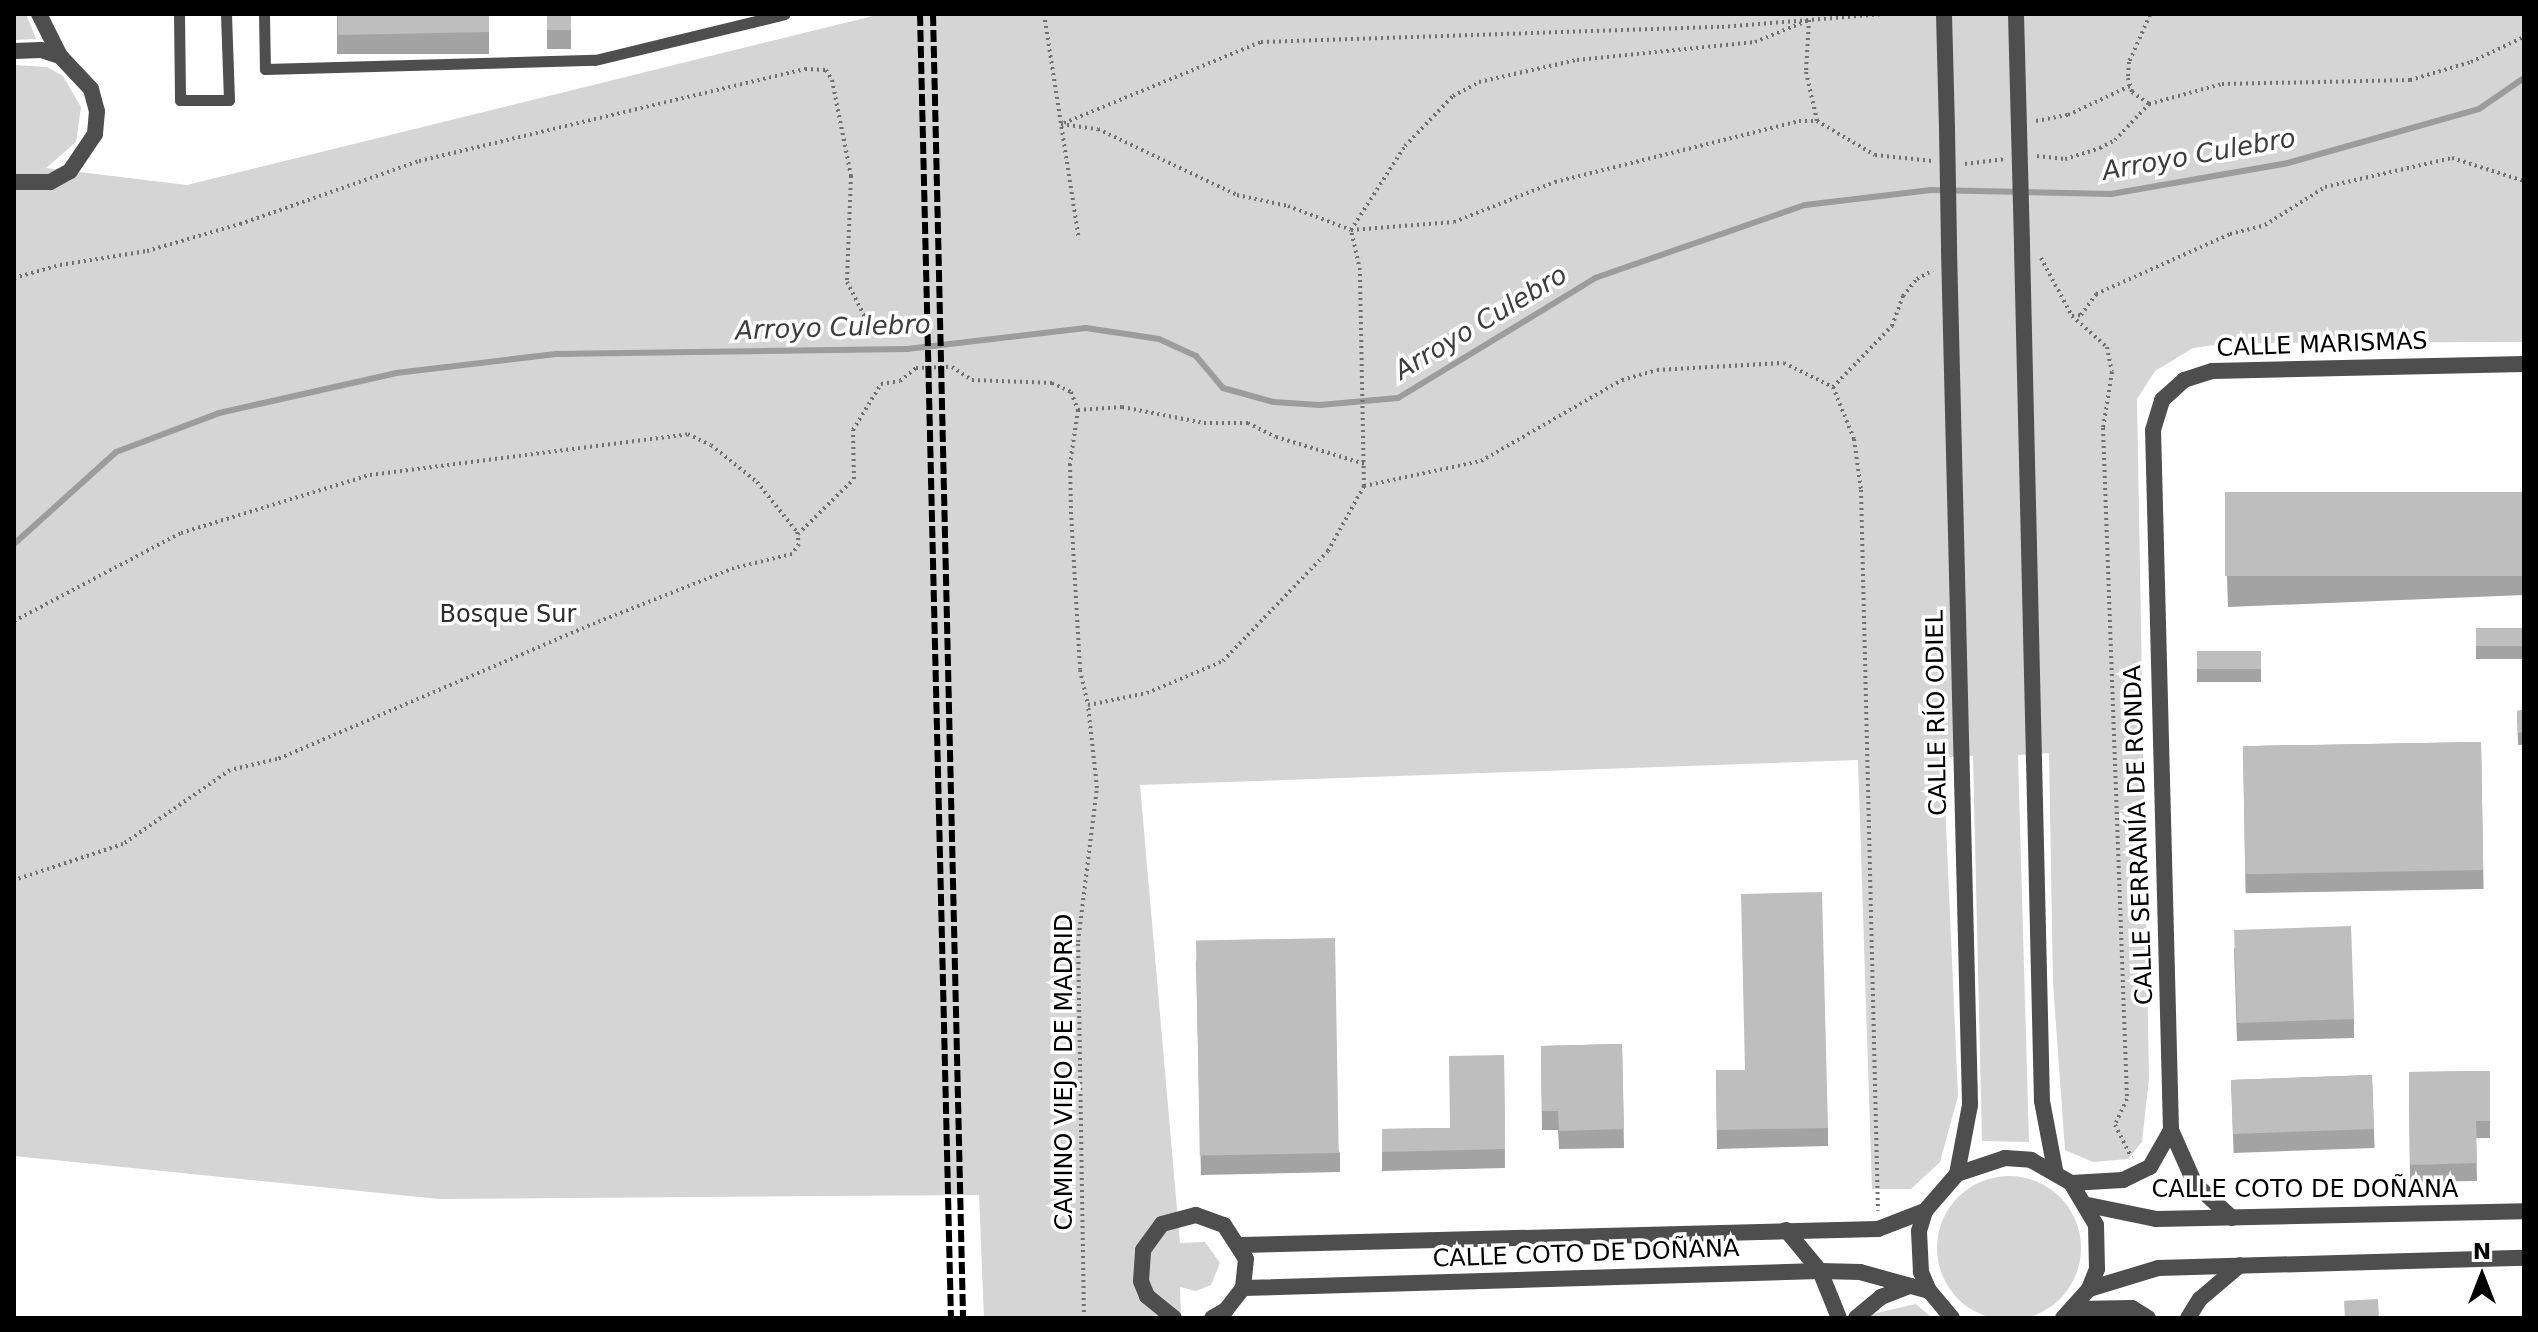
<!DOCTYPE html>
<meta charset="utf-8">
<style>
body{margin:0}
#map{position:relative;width:2538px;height:1332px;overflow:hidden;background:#fff;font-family:"DejaVu Sans",sans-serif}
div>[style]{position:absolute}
.green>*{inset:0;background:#d5d5d5}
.round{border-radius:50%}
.stream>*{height:6px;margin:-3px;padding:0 3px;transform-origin:3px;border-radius:3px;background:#9c9c9c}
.path>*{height:4px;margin-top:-2px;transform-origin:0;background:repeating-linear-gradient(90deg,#707070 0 2px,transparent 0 6px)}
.service>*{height:11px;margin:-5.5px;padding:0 5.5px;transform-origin:5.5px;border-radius:5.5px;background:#4e4e4e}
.minor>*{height:16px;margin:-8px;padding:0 8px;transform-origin:8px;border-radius:8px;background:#4e4e4e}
.tertiary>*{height:16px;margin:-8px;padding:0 8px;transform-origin:8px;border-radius:8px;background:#4e4e4e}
.rail>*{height:6px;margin-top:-3px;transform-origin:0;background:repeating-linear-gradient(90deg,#000 0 12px,transparent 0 16px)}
.minor-bridge>*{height:16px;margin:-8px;padding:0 8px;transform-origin:8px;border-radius:8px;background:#4e4e4e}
.wall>*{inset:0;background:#a3a3a3;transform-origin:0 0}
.building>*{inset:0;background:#bebebe;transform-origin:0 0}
span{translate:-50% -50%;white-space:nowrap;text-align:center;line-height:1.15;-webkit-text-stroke:7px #fff;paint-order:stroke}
.street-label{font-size:24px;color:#000}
.park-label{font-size:24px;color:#2c2c2c}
.water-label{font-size:26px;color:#3d3d3d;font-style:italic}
.frame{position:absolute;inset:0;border:16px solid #000;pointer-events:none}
.north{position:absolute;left:2442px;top:1236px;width:80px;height:80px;-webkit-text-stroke:6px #fff;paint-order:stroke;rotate:0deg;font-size:22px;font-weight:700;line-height:32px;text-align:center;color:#000}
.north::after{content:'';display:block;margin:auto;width:28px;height:36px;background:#000;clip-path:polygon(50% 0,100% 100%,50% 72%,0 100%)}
</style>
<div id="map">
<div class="green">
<i style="clip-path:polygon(14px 14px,26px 14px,36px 39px,14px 40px)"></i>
<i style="clip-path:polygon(881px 14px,2524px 14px,2524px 342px,2230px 343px,2193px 348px,2155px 371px,2137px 399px,2149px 1078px,2142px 1142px,2128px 1159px,2093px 1162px,2065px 1150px,2053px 983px,2049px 753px,2018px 755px,2029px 1142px,1982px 1141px,1973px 756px,1943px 757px,1958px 1096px,1940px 1162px,1911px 1189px,1872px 1189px,1858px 760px,1140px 785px,1180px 1243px,1205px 1242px,1220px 1263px,1211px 1285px,1196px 1291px,1180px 1287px,1181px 1318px,984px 1318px,979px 1195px,439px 1199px,14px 1156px,14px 65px,47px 67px,63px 76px,81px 107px,76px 142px,46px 168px,187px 185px)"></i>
<i class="round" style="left:1937px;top:1176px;width:144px;height:144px"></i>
<i style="clip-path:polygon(1916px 1304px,1932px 1318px,1871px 1318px,1872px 1314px)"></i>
</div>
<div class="stream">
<i style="left:14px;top:544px;width:137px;rotate:-42deg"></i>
<i style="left:116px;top:452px;width:110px;rotate:-20.7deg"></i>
<i style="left:219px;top:413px;width:181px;rotate:-12.7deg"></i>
<i style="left:396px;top:373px;width:161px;rotate:-6.8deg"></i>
<i style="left:556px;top:354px;width:351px;rotate:-0.8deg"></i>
<i style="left:907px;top:349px;width:180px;rotate:-6.7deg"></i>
<i style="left:1086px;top:328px;width:74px;rotate:8.6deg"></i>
<i style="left:1159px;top:339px;width:41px;rotate:24.7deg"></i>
<i style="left:1196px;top:356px;width:42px;rotate:49.8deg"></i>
<i style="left:1223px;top:388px;width:52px;rotate:15.6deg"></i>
<i style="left:1273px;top:402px;width:47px;rotate:3.7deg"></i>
<i style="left:1320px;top:405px;width:78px;rotate:-5.1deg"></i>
<i style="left:1398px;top:398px;width:231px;rotate:-31.3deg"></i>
<i style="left:1595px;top:278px;width:222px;rotate:-19.2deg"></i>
<i style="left:1805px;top:205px;width:127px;rotate:-6.8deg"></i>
<i style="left:1931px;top:190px;width:180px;rotate:1.3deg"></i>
<i style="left:2111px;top:194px;width:180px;rotate:-9.9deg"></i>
<i style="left:2288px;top:163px;width:198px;rotate:-15.8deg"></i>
<i style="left:2479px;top:109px;width:55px;rotate:-34.6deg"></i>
</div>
<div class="path">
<i style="left:1044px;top:14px;width:228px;rotate:81.2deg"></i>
<i style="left:2150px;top:15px;width:51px;rotate:114.1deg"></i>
<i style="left:2129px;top:62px;width:16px;rotate:94deg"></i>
<i style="left:2128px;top:78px;width:15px;rotate:74deg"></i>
<i style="left:2132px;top:92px;width:21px;rotate:35deg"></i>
<i style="left:2149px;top:104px;width:76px;rotate:-15.3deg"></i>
<i style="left:2222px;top:84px;width:188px;rotate:-1.2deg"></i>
<i style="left:2410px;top:80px;width:64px;rotate:-16.4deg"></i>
<i style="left:2471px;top:62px;width:59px;rotate:-25.3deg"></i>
<i style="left:1809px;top:20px;width:52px;rotate:93.3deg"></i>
<i style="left:1806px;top:72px;width:50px;rotate:77.3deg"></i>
<i style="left:2036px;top:121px;width:33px;rotate:-11deg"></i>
<i style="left:2068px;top:115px;width:68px;rotate:-25.1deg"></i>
<i style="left:1064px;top:123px;width:213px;rotate:-22.4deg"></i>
<i style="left:1261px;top:42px;width:461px;rotate:-1.9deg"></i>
<i style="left:1722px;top:27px;width:162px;rotate:-4.6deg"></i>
<i style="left:1061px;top:124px;width:37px;rotate:8deg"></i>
<i style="left:1098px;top:129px;width:154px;rotate:25.4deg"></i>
<i style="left:1237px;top:195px;width:52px;rotate:12.2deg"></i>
<i style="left:1288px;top:206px;width:67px;rotate:20.9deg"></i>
<i style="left:1351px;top:230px;width:103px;rotate:-4.4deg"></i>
<i style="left:1454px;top:222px;width:109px;rotate:-21.6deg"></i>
<i style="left:1555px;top:182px;width:252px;rotate:-14deg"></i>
<i style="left:1799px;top:121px;width:18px"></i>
<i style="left:1817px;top:121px;width:67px;rotate:30.4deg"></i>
<i style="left:1875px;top:155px;width:58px;rotate:5.9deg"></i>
<i style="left:2037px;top:156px;width:28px;rotate:6deg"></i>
<i style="left:2065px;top:159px;width:37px;rotate:-17deg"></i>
<i style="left:2100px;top:148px;width:17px;rotate:-28deg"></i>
<i style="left:2115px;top:140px;width:50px;rotate:-46.6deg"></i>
<i style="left:1965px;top:164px;width:39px;rotate:-7deg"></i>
<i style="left:2041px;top:258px;width:66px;rotate:61.9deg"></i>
<i style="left:2072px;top:316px;width:9px;rotate:-6deg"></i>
<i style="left:2081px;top:315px;width:26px;rotate:-54deg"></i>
<i style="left:2096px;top:294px;width:147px;rotate:-24.1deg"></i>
<i style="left:2230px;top:234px;width:36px;rotate:-14deg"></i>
<i style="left:2265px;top:225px;width:71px;rotate:-32.3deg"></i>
<i style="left:2325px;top:187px;width:130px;rotate:-12.9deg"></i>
<i style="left:2452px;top:158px;width:76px;rotate:17.7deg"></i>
<i style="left:14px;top:278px;width:48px;rotate:-15.8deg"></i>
<i style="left:60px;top:265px;width:88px;rotate:-9.1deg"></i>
<i style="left:147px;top:251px;width:97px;rotate:-16.2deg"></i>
<i style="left:240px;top:224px;width:190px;rotate:-19.4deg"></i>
<i style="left:419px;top:161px;width:397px;rotate:-13.4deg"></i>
<i style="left:805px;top:69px;width:21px;rotate:3deg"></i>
<i style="left:826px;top:70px;width:12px;rotate:59deg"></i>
<i style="left:832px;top:80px;width:98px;rotate:78.8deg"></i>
<i style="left:851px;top:176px;width:106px;rotate:92.2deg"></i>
<i style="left:847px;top:282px;width:42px;rotate:62.8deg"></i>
<i style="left:2072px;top:316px;width:47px;rotate:41.5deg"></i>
<i style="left:2107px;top:347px;width:25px;rotate:79deg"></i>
<i style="left:2112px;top:372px;width:57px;rotate:99.1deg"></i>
<i style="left:2103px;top:428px;width:671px;rotate:87.95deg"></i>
<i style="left:2127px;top:1099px;width:29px;rotate:115deg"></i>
<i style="left:2115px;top:1125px;width:36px;rotate:63deg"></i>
<i style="left:1833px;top:387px;width:56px;rotate:68deg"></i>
<i style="left:1854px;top:439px;width:51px;rotate:82.2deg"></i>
<i style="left:1861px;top:490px;width:721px;rotate:88.65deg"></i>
<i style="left:1078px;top:410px;width:44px;rotate:-3.9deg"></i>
<i style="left:1122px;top:407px;width:84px;rotate:11deg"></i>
<i style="left:1204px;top:423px;width:44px"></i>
<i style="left:1248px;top:423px;width:31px;rotate:27deg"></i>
<i style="left:1276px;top:437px;width:93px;rotate:16.9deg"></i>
<i style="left:1364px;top:486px;width:120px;rotate:-12.1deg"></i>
<i style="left:1481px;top:461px;width:163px;rotate:-29.9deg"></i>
<i style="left:1622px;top:380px;width:36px;rotate:-16deg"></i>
<i style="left:1657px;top:370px;width:127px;rotate:-3.2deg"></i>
<i style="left:1784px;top:363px;width:55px;rotate:26.1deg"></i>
<i style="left:1833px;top:387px;width:85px;rotate:-46deg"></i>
<i style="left:1892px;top:326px;width:32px;rotate:-70deg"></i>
<i style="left:1903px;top:296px;width:22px;rotate:-51deg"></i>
<i style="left:1917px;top:279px;width:18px;rotate:-29deg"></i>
<i style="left:798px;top:534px;width:78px;rotate:-44.5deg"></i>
<i style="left:854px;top:479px;width:49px;rotate:-91.2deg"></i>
<i style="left:853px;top:430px;width:54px;rotate:-58.7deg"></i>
<i style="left:881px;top:384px;width:19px;rotate:-9deg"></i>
<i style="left:900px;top:381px;width:21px;rotate:-39deg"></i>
<i style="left:916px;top:368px;width:36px;rotate:-2deg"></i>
<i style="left:952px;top:367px;width:24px;rotate:33deg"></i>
<i style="left:972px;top:380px;width:80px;rotate:2.1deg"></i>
<i style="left:1052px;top:383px;width:21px;rotate:25deg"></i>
<i style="left:1071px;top:392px;width:19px;rotate:69deg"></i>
<i style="left:1078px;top:410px;width:55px;rotate:98.4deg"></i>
<i style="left:1070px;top:464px;width:48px;rotate:88.8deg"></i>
<i style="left:1071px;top:512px;width:158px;rotate:86.7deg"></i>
<i style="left:1080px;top:670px;width:36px;rotate:77deg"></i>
<i style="left:14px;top:621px;width:189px;rotate:-27.8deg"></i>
<i style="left:181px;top:533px;width:198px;rotate:-17.1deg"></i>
<i style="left:370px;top:475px;width:321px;rotate:-7.3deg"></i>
<i style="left:688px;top:434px;width:25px;rotate:26deg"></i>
<i style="left:711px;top:445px;width:59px;rotate:38.8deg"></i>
<i style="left:757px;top:482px;width:64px;rotate:51.3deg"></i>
<i style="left:797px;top:532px;width:12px;rotate:81deg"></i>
<i style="left:799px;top:544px;width:12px;rotate:125deg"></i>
<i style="left:792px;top:554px;width:60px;rotate:166.4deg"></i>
<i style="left:734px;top:568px;width:149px;rotate:158.4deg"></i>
<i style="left:595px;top:623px;width:346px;rotate:156.8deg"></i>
<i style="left:277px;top:759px;width:48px;rotate:166.8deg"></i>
<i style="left:230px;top:770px;width:130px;rotate:145.3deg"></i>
<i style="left:123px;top:844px;width:115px;rotate:161.7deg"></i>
<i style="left:1084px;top:1318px;width:376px;rotate:-90.9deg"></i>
<i style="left:1078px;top:942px;width:155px;rotate:-83deg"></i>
<i style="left:1097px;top:788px;width:83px;rotate:-96.2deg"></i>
<i style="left:1088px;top:705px;width:60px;rotate:-11.5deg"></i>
<i style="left:1147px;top:693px;width:82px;rotate:-22.8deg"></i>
<i style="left:1223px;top:661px;width:152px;rotate:-46.3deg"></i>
<i style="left:1328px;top:551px;width:74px;rotate:-61deg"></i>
<i style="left:1364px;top:486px;width:216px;rotate:-91.1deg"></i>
<i style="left:1360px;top:270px;width:41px;rotate:-102.7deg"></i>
<i style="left:1351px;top:230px;width:100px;rotate:-57.3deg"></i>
<i style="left:1405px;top:146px;width:69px;rotate:-46.2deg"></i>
<i style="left:1453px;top:96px;width:30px;rotate:-28deg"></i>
<i style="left:1479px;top:82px;width:100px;rotate:-12.7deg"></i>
<i style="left:1577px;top:60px;width:179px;rotate:-5.8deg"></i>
<i style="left:1755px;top:42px;width:58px;rotate:-22.2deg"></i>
</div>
<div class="service">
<i style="left:179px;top:14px;width:86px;rotate:89.3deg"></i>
<i style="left:180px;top:100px;width:49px"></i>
<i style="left:229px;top:100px;width:86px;rotate:-92deg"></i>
<i style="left:264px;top:14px;width:55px;rotate:89deg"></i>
<i style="left:265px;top:69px;width:330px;rotate:-1.6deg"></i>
<i style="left:595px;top:60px;width:195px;rotate:-13.6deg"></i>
</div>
<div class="minor">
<i style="left:39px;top:14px;width:47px;rotate:63.4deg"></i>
<i style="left:1944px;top:14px;width:116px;rotate:88.5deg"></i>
<i style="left:2016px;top:14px;width:115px;rotate:88.5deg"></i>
<i style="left:14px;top:51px;width:27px;rotate:-2deg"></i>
<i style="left:41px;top:50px;width:20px;rotate:18deg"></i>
<i style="left:60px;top:56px;width:45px;rotate:46.8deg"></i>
<i style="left:91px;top:89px;width:23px;rotate:75deg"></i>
<i style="left:97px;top:111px;width:23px;rotate:95deg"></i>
<i style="left:95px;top:134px;width:45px;rotate:124deg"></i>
<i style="left:70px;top:171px;width:23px;rotate:151deg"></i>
<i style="left:50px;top:182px;width:36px;rotate:180deg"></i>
<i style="left:2022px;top:247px;width:854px;rotate:88.66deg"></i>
<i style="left:2042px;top:1101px;width:70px;rotate:79.3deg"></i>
<i style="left:1949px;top:250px;width:855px;rotate:88.59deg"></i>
<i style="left:1970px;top:1105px;width:70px;rotate:100.7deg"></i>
<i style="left:2071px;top:1183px;width:52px;rotate:-3.3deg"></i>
<i style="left:2123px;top:1180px;width:30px;rotate:-26deg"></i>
<i style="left:2150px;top:1167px;width:43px;rotate:-60.4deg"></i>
<i style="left:2232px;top:1218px;width:50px;rotate:-137.4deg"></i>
<i style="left:2195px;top:1184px;width:59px;rotate:-114deg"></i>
<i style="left:2171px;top:1130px;width:700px;rotate:-91.47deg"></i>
<i style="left:2153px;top:430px;width:31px;rotate:-73deg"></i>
<i style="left:2162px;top:400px;width:30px;rotate:-42deg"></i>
<i style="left:2184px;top:380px;width:29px;rotate:-18deg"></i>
<i style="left:2212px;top:371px;width:312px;rotate:-1.3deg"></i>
<i style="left:1786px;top:1230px;width:53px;rotate:50.3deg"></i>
<i style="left:1820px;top:1271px;width:51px;rotate:68deg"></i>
<i style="left:2076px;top:1309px;width:56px;rotate:-1deg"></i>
<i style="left:2132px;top:1308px;width:19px;rotate:32deg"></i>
<i style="left:1856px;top:1318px;width:33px;rotate:-40deg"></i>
<i style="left:1881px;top:1297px;width:31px;rotate:-21deg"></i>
<i style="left:2188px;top:1318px;width:22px;rotate:-58deg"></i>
<i style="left:2200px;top:1299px;width:52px;rotate:-40.4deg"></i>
</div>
<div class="tertiary">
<i style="left:2088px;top:1205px;width:69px;rotate:11.6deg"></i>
<i style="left:2156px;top:1219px;width:368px;rotate:-1.2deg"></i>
<i style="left:1241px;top:1245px;width:637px;rotate:-1.44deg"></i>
<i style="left:1878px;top:1229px;width:50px;rotate:-21deg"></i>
<i style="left:1243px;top:1288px;width:577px;rotate:-1.69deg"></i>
<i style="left:1820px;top:1271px;width:40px;rotate:1.4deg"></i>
<i style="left:1860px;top:1272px;width:72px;rotate:15.4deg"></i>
<i style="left:2089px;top:1289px;width:72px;rotate:-16.9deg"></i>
<i style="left:2158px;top:1268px;width:366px;rotate:-1.6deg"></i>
<i style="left:1174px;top:1318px;width:35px;rotate:-141deg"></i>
<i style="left:1147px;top:1296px;width:16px;rotate:-112deg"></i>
<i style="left:1141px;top:1281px;width:31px;rotate:-86deg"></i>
<i style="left:1143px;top:1250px;width:32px;rotate:-54deg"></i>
<i style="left:1162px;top:1224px;width:35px;rotate:-15deg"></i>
<i style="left:1196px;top:1215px;width:30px;rotate:20deg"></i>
<i style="left:1224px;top:1225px;width:40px;rotate:57.1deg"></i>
<i style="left:1246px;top:1259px;width:29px;rotate:96deg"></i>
<i style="left:1243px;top:1288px;width:28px;rotate:128deg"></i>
<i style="left:1226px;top:1310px;width:16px;rotate:150deg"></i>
<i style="left:1952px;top:1318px;width:35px;rotate:-130deg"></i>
<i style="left:1929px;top:1291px;width:21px;rotate:-113deg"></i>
<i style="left:1921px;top:1272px;width:41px;rotate:-92.8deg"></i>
<i style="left:1919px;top:1231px;width:21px;rotate:-73deg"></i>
<i style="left:1925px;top:1211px;width:49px;rotate:-49.1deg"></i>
<i style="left:1957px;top:1174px;width:51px;rotate:-18.4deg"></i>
<i style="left:2005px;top:1158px;width:26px;rotate:4deg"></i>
<i style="left:2031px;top:1160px;width:46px;rotate:29.9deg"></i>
<i style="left:2071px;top:1183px;width:49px;rotate:59.2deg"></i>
<i style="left:2096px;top:1225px;width:44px;rotate:88.7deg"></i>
<i style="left:2097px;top:1269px;width:22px;rotate:112deg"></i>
<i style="left:2089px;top:1289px;width:39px;rotate:132deg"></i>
</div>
<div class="rail">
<i style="left:920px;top:14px;width:1304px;rotate:88.64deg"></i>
<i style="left:933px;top:14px;width:1304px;rotate:88.68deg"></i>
</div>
<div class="minor-bridge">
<i style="left:2019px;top:129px;width:118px;rotate:88.5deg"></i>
<i style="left:1947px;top:130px;width:120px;rotate:89deg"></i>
</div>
<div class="wall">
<i style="left:337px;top:14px;width:152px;height:40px"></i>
<i style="left:547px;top:14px;width:24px;height:35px"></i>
<i style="clip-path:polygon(2524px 492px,2524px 595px,2228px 607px,2225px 517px)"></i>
<i style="left:2524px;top:628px;width:31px;height:48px;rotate:90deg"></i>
<i style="left:2261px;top:651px;width:31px;height:64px;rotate:90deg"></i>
<i style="clip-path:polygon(2524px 710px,2524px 745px,2518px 745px,2517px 711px)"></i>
<i style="left:2481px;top:742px;width:147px;height:238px;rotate:89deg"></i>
<i style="clip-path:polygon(2234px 948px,2354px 1019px,2354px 1038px,2237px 1041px)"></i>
<i style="clip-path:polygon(1196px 960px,1340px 1153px,1340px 1172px,1201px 1175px)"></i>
<i style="clip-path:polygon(1622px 1044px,1624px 1148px,1559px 1149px,1558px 1130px,1542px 1130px,1541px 1046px)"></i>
<i style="clip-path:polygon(1504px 1055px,1505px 1168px,1382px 1171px,1382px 1129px,1450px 1128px)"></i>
<i style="clip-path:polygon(1716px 1070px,1745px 1070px,1828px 1128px,1828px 1146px,1717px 1149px)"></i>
<i style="clip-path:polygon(2490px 1071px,2490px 1138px,2476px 1138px,2477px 1181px,2410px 1182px,2409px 1072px)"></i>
<i style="left:2372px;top:1075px;width:73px;height:141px;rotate:88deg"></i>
</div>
<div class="building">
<i style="clip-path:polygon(338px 14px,489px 14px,489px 32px,338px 35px)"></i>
<i style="left:547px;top:14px;width:24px;height:16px"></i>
<i style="left:2524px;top:492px;width:84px;height:299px;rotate:90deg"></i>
<i style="left:2524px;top:628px;width:18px;height:48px;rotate:90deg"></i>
<i style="left:2261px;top:651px;width:18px;height:64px;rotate:90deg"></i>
<i style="clip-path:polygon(2524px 710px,2524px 732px,2518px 733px,2517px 711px)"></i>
<i style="left:2481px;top:742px;width:128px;height:238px;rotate:89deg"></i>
<i style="clip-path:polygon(1822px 892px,1828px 1128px,1717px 1130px,1716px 1070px,1745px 1070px,1741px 894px)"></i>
<i style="left:2351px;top:926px;width:93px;height:117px;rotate:88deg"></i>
<i style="left:1335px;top:938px;width:215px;height:139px;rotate:89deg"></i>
<i style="clip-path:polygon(1622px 1044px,1624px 1129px,1559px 1131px,1558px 1111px,1542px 1111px,1541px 1046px)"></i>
<i style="clip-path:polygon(1504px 1055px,1505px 1149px,1382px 1152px,1382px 1129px,1450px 1128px,1449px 1056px)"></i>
<i style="clip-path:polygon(2490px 1071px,2490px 1121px,2476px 1121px,2477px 1163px,2410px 1165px,2409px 1072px)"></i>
<i style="left:2372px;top:1075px;width:54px;height:141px;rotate:88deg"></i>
<i style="left:2378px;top:1299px;width:19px;height:34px;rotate:87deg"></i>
</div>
<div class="street-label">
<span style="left:2322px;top:345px;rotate:-2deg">CALLE MARISMAS</span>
<span style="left:1937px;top:713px;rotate:-91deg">CALLE RÍO ODIEL</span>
<span style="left:2139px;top:835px;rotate:-92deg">CALLE SERRANÍA DE RONDA</span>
<span style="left:1065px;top:1072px;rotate:-90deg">CAMINO VIEJO DE MADRID</span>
<span style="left:2305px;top:1190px">CALLE COTO DE DOÑANA</span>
<span style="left:1586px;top:1254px;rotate:-2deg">CALLE COTO DE DOÑANA</span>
</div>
<div class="park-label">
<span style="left:508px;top:615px">Bosque Sur</span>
</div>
<div class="water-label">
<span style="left:2199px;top:155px;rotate:-10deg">Arroyo Culebro</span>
<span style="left:1481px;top:323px;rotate:-31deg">Arroyo Culebro</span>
<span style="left:833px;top:328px;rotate:-2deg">Arroyo Culebro</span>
</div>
<div class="frame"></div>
<div class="north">N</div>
</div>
